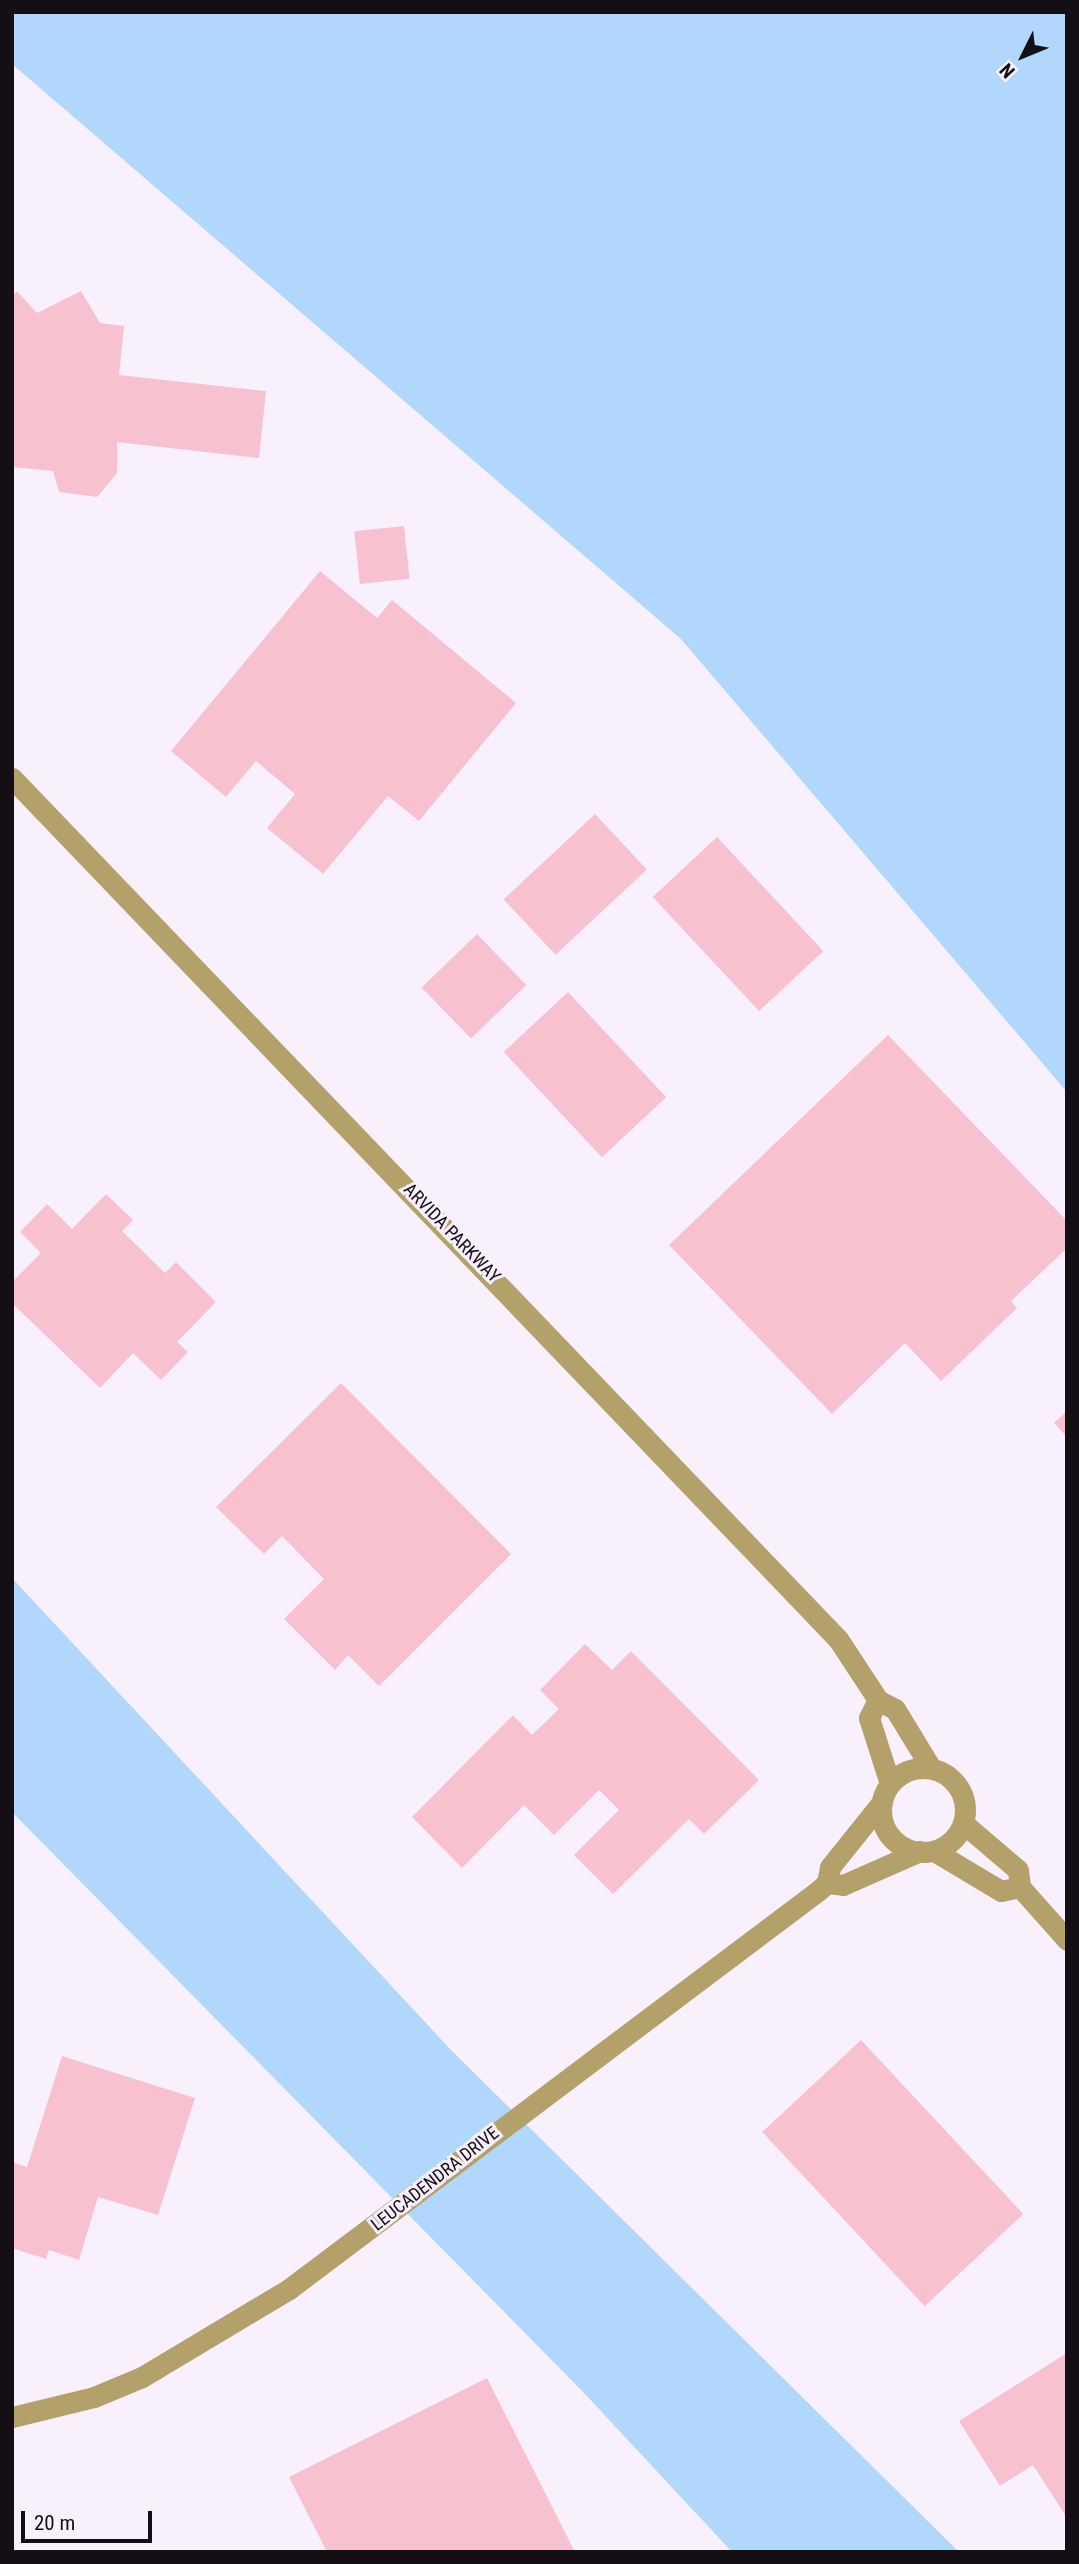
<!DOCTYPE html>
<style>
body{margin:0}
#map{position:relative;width:1079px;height:2564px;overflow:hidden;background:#f9f0fd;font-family:"Roboto Condensed",sans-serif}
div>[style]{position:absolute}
.water>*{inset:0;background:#b1d8fc}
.building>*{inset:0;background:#f8c1d0;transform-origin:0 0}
.street>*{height:21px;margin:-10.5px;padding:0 10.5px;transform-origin:10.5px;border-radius:10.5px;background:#b4a16a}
.street>.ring{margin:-10.5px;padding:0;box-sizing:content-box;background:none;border:21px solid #b4a16a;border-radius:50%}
span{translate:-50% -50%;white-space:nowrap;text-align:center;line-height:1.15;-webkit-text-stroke:6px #f9f0fd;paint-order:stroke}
.street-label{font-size:18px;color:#130f14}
.frame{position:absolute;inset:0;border:14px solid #130f14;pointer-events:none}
.north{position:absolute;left:988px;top:21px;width:70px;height:70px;-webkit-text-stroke:5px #f9f0fd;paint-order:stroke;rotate:227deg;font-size:19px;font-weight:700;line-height:28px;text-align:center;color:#130f14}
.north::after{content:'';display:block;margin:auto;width:24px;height:32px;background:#130f14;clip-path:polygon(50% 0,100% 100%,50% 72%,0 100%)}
.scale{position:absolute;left:21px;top:2511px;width:131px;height:32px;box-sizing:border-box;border:4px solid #130f14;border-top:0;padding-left:9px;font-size:21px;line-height:24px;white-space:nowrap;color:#130f14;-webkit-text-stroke:5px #f9f0fd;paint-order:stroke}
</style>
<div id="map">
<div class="water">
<i style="clip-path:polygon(12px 12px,1067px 12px,1067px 1092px,681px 639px,12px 64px)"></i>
<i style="clip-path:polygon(12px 1578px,452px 2051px,959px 2552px,732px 2552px,585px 2394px,12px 1812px)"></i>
</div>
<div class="building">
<i style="clip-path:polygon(17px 291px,37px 313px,81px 291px,100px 323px,124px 326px,119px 375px,266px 391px,259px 458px,117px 442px,117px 473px,97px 497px,59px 492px,53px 471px,12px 467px,12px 296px)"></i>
<i style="left:404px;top:526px;width:53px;height:50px;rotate:84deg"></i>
<i style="clip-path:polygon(320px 571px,377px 618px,392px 600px,516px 703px,419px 821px,388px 796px,323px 874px,267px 828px,295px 794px,256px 761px,226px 797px,171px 751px)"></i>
<i style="left:595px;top:814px;width:76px;height:125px;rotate:47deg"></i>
<i style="left:717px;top:837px;width:156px;height:88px;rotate:47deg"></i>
<i style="left:477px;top:934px;width:71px;height:77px;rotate:46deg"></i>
<i style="left:568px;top:992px;width:144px;height:88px;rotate:47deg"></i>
<i style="clip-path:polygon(888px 1035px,1067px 1221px,1067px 1248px,1011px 1301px,1017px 1308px,941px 1381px,905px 1343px,832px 1414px,669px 1245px)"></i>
<i style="clip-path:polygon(106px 1194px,133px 1220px,122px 1231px,165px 1273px,176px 1262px,216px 1302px,177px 1342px,188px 1352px,161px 1380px,133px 1353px,100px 1388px,12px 1303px,12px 1282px,41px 1253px,20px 1232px,47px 1204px,72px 1229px)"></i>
<i style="clip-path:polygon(341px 1383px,511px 1554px,379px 1686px,348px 1655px,335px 1670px,284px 1619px,324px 1579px,282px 1536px,264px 1554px,216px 1507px)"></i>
<i style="clip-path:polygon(1067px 1411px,1067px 1437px,1054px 1423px)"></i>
<i style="clip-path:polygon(585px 1644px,612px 1670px,631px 1651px,759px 1780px,704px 1834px,689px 1819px,613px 1894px,574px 1855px,619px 1810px,599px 1790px,554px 1835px,524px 1805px,462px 1868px,412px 1817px,513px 1715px,532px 1735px,559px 1709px,540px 1690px)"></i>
<i style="left:861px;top:2040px;width:238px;height:135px;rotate:47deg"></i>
<i style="clip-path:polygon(62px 2056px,195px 2098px,158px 2215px,98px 2197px,79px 2260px,49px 2250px,46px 2259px,12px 2248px,12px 2162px,27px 2167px)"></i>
<i style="clip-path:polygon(1067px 2353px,1067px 2518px,1033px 2465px,1000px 2486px,959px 2421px)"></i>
<i style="clip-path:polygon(487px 2378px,575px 2552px,327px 2552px,289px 2477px)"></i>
</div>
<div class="street">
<i style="left:12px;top:778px;width:1193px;rotate:46.19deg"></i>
<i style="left:838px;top:1639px;width:73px;rotate:56.7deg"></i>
<i style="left:878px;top:1700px;width:19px;rotate:28deg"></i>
<i style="left:895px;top:1709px;width:69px;rotate:58.6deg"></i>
<i style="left:878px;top:1700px;width:20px;rotate:117deg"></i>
<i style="left:869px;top:1718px;width:69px;rotate:72.3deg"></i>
<i class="ring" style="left:881px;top:1768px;width:63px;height:63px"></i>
<i style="left:963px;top:1823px;width:72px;rotate:40.5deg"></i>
<i style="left:1018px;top:1870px;width:17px;rotate:83deg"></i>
<i style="left:1020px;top:1887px;width:71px;rotate:48.4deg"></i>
<i style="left:934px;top:1851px;width:78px;rotate:30.8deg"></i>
<i style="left:1001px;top:1891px;width:19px;rotate:-12deg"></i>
<i style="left:827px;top:1883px;width:16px;rotate:7deg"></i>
<i style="left:843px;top:1885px;width:84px;rotate:-23.8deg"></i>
<i style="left:12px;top:2417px;width:84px;rotate:-13.7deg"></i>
<i style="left:94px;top:2397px;width:52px;rotate:-22.6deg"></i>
<i style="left:142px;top:2377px;width:171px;rotate:-30.9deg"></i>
<i style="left:289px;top:2289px;width:663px;rotate:-36.97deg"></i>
<i style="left:819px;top:1890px;width:11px;rotate:-41deg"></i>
<i style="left:827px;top:1883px;width:16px;rotate:-79deg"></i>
<i style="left:830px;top:1867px;width:83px;rotate:-51.3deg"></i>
</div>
<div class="street-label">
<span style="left:452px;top:1233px;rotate:46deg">ARVIDA PARKWAY</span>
<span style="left:435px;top:2179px;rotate:-38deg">LEUCADENDRA DRIVE</span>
</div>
<div class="frame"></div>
<div class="north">N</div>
<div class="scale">20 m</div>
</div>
